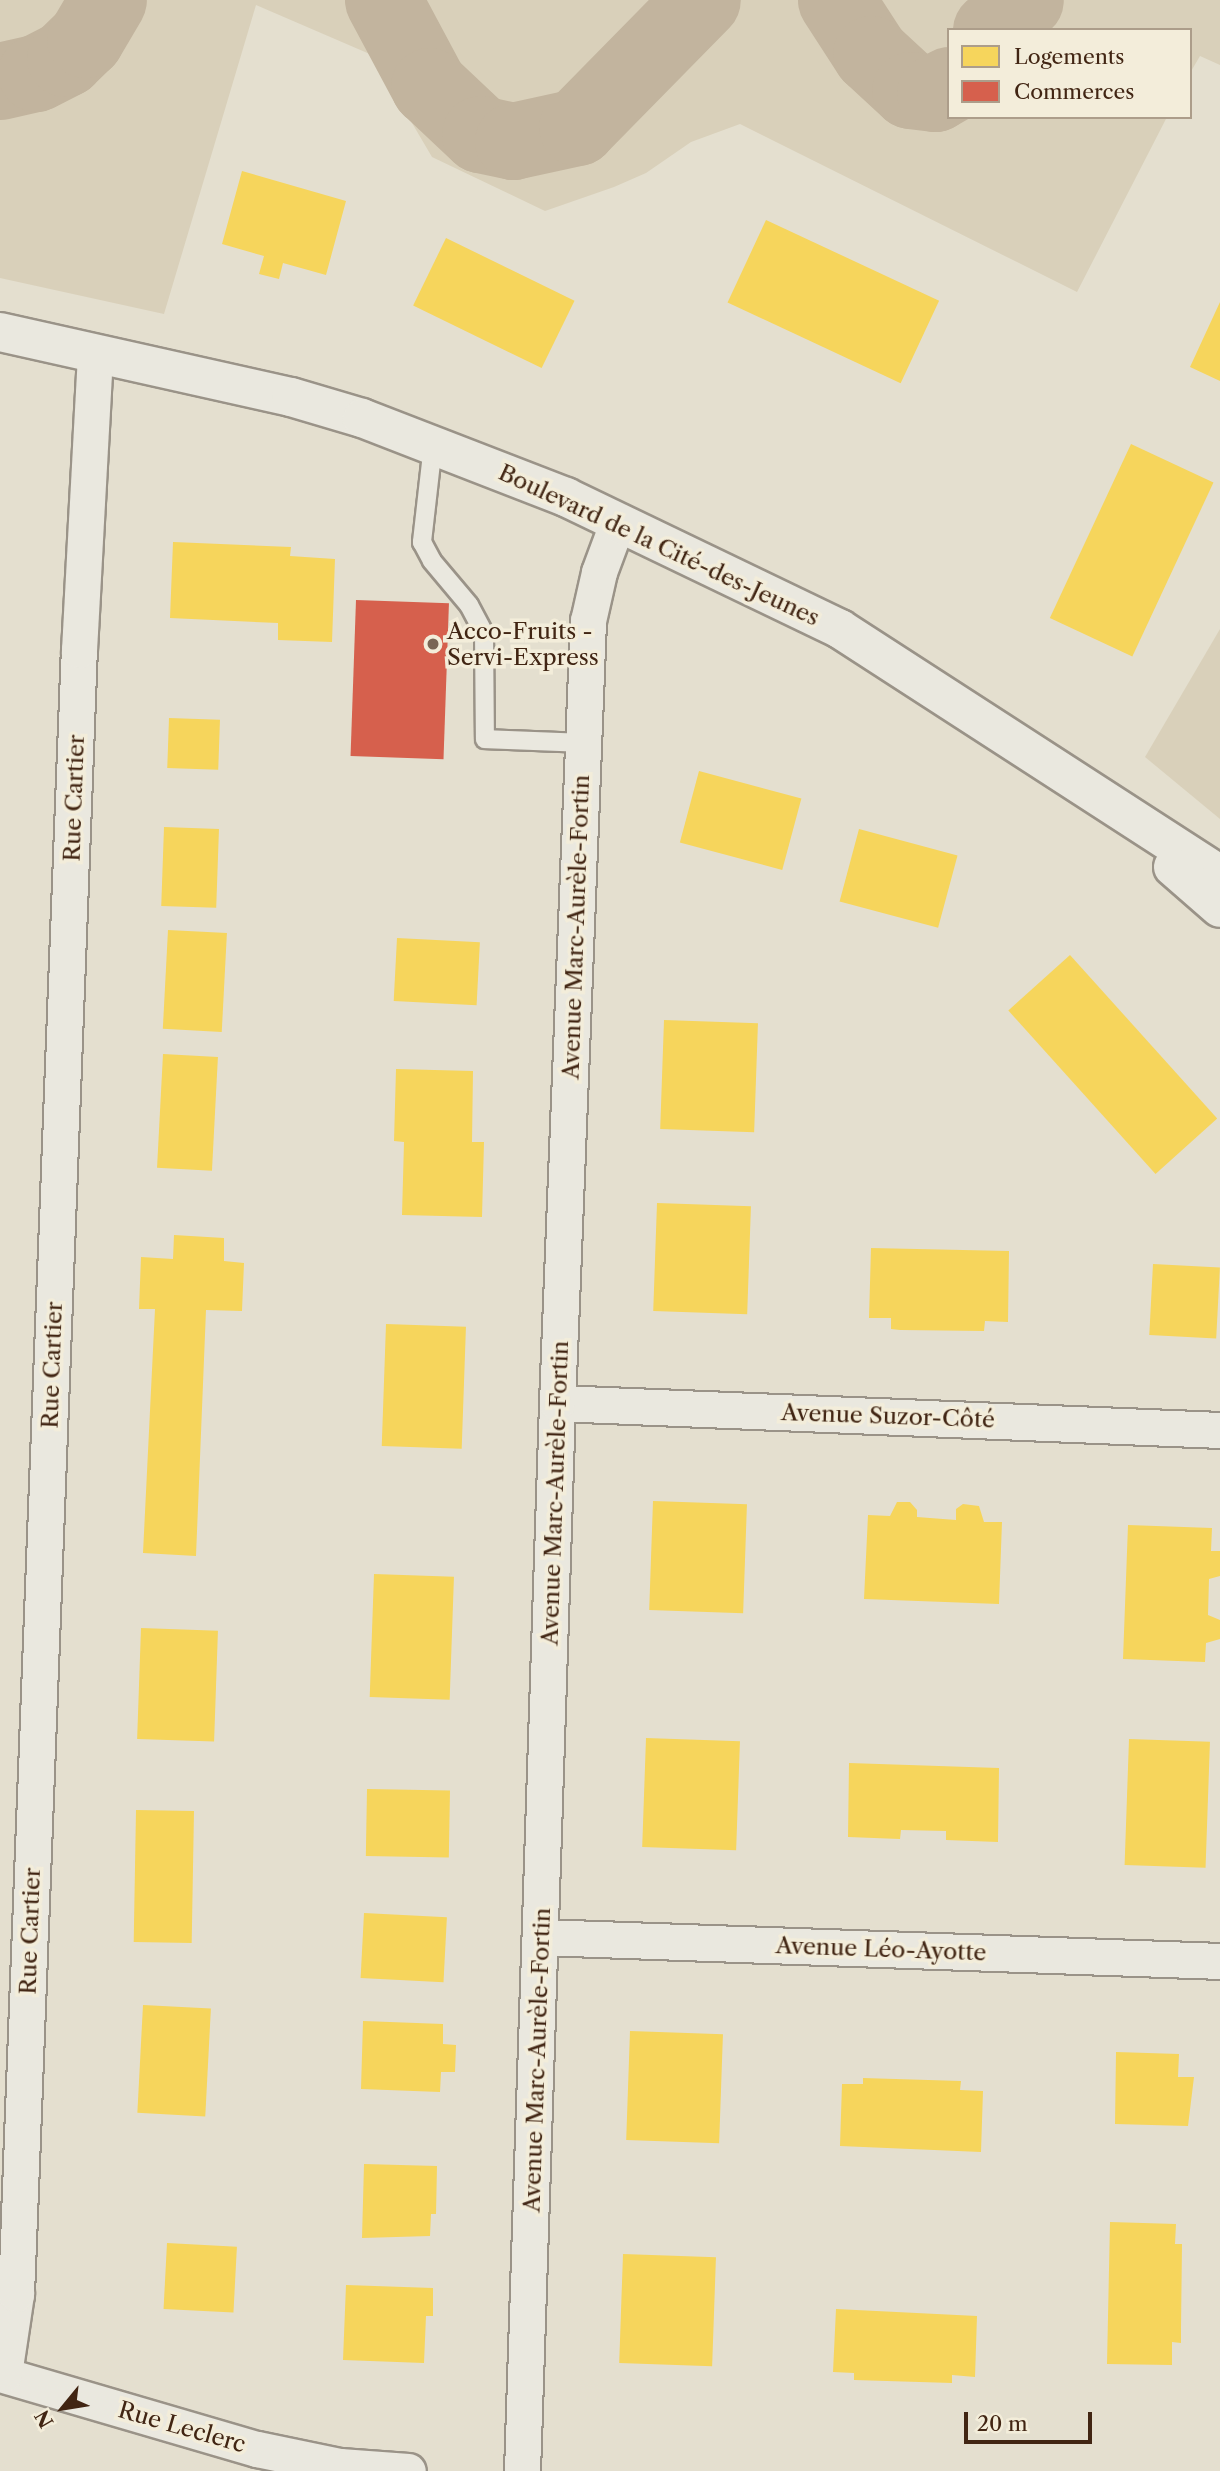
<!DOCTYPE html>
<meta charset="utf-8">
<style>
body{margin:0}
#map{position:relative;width:1220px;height:2471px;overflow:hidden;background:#e4dfcf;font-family:"Libre Caslon Text",serif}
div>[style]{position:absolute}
.green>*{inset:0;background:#d9d0ba}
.homes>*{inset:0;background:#f6d55c;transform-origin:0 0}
.shops>*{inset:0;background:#d6604d;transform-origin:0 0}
.river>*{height:77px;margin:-38.5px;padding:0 38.5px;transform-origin:38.5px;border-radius:38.5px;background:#c2b49e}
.roads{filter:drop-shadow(2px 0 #9a9388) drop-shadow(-2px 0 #9a9388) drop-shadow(0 2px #9a9388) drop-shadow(0 -2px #9a9388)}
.service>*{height:18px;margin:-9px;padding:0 9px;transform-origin:9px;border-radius:9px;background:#eae8df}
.minor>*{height:35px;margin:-17.5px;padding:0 17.5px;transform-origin:17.5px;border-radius:17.5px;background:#eae8df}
.secondary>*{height:38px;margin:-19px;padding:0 19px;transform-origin:19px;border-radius:19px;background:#eae8df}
.dots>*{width:19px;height:19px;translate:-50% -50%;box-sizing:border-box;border:4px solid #f3edda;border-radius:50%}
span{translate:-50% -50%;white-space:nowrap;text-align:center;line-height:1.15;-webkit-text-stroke:7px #f3edda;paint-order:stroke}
.street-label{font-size:23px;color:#412513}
.poi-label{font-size:23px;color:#412513}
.left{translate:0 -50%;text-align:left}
.legend{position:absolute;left:947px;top:28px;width:245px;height:91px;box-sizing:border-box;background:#f3edda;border:2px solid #ac9d8a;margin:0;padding:9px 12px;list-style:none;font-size:21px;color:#412513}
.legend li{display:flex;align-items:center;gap:14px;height:35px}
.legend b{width:35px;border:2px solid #ac9d8a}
.north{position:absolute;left:28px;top:2373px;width:70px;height:70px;-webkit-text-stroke:5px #f3edda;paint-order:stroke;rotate:240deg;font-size:19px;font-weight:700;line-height:28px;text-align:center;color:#412513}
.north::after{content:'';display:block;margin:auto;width:24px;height:32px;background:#412513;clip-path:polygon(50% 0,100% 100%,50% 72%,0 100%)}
.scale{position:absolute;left:964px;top:2412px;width:128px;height:32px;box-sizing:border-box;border:4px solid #412513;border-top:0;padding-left:9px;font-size:21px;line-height:24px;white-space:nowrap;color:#412513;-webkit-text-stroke:5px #f3edda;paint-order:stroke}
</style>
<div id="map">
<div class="green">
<i style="clip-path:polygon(0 0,1220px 0,1220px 65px,1200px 56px,1190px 73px,1190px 30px,949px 30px,949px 117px,1167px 117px,1077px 292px,740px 124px,691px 142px,646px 173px,614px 187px,545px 211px,432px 157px,372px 55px,256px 5px,164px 314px,0 278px)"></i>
<i style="clip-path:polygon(1220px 629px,1220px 819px,1145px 757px)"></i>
</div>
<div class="homes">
<i style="clip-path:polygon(242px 171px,346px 201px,326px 275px,283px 263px,279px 279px,259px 274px,264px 256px,222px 244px)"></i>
<i style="left:766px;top:220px;width:191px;height:91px;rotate:25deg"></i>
<i style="left:446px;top:238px;width:143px;height:75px;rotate:26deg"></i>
<i style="clip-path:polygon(1220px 302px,1220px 381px,1190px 367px)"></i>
<i style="left:1131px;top:444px;width:91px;height:192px;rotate:25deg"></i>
<i style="clip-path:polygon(173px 542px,291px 547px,290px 556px,335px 559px,332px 642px,278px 640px,278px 623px,170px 618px)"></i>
<i style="left:169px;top:718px;width:51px;height:50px;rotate:2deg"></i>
<i style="left:699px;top:771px;width:106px;height:74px;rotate:15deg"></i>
<i style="left:164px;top:827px;width:55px;height:79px;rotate:2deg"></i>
<i style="left:859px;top:829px;width:102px;height:75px;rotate:15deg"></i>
<i style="left:168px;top:930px;width:59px;height:99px;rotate:3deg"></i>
<i style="left:397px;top:938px;width:83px;height:63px;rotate:3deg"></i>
<i style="left:1070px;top:955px;width:220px;height:83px;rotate:48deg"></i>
<i style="left:664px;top:1020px;width:94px;height:109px;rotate:2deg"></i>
<i style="left:163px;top:1054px;width:55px;height:114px;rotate:3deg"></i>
<i style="clip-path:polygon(396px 1069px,473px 1071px,472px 1142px,484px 1142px,482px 1217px,402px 1215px,404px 1142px,394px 1141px)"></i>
<i style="left:657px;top:1203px;width:94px;height:108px;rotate:2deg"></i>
<i style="clip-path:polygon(174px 1235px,224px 1238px,224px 1261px,244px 1263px,242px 1311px,206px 1310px,196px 1556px,143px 1553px,155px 1309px,139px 1309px,141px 1257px,173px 1259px)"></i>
<i style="clip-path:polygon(871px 1248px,1009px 1251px,1008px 1322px,985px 1321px,984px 1331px,900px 1330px,891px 1329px,891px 1318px,869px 1318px)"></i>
<i style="left:1153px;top:1264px;width:67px;height:71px;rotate:3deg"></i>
<i style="left:386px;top:1324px;width:80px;height:122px;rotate:2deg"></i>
<i style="left:653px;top:1501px;width:94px;height:109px;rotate:2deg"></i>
<i style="clip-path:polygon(897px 1502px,910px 1502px,917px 1510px,917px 1517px,956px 1520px,956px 1509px,963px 1504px,979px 1506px,984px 1522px,1002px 1522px,999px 1604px,864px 1599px,868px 1515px,890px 1516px)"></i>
<i style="clip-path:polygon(1128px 1525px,1212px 1528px,1211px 1551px,1220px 1551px,1220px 1576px,1209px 1579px,1208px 1615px,1220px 1620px,1220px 1639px,1206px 1643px,1205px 1662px,1123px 1659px)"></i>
<i style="left:374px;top:1574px;width:80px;height:123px;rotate:2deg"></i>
<i style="left:141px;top:1628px;width:77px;height:111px;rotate:2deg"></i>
<i style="left:646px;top:1738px;width:94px;height:109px;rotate:2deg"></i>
<i style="left:1129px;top:1739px;width:81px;height:126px;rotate:2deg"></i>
<i style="clip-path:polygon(849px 1763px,999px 1768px,998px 1842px,946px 1840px,946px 1831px,901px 1830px,900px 1839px,848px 1837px)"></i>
<i style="left:367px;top:1789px;width:83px;height:67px;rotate:1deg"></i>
<i style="left:136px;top:1810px;width:58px;height:132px;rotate:1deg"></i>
<i style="left:364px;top:1913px;width:83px;height:65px;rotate:3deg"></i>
<i style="left:143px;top:2005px;width:68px;height:108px;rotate:3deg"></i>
<i style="clip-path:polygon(363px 2021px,443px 2024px,443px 2044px,456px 2045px,455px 2072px,441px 2072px,440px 2092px,361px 2089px)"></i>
<i style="left:630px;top:2031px;width:93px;height:109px;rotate:2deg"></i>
<i style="clip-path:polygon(1116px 2052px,1179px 2054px,1178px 2077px,1194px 2077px,1188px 2126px,1115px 2124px)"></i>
<i style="clip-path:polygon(863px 2078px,961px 2081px,960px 2090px,983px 2091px,981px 2152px,840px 2146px,842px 2084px,863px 2084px)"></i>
<i style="clip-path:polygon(364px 2164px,437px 2166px,436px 2214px,431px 2214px,430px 2236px,362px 2238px)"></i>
<i style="clip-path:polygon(1110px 2222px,1176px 2224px,1175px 2244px,1182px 2244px,1181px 2330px,1181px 2343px,1172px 2342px,1172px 2365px,1107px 2364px)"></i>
<i style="left:167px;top:2243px;width:70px;height:66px;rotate:3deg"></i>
<i style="left:623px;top:2254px;width:93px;height:109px;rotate:2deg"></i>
<i style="clip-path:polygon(346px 2285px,433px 2288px,433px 2316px,426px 2316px,424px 2363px,343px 2360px)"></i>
<i style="clip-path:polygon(836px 2309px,977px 2316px,975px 2377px,952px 2375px,952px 2383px,854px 2380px,854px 2373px,833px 2372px)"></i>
</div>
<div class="shops">
<i style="left:356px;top:600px;width:93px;height:156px;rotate:2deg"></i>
</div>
<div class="river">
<i style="left:383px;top:0;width:98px;rotate:61.9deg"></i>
<i style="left:429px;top:86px;width:70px;rotate:43.3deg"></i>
<i style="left:480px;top:134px;width:34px;rotate:12deg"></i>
<i style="left:513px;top:141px;width:66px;rotate:-12.3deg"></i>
<i style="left:577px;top:127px;width:178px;rotate:-45.5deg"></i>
<i style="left:836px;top:0;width:64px;rotate:57.1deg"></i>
<i style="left:871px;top:54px;width:53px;rotate:42.7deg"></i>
<i style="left:910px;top:90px;width:25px;rotate:7deg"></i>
<i style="left:935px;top:93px;width:16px;rotate:-30deg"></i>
<i style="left:991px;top:30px;width:45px;rotate:-41.4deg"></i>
<i style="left:0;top:81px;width:37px;rotate:-13deg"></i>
<i style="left:36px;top:73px;width:33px;rotate:-27deg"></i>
<i style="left:65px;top:58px;width:28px;rotate:-44deg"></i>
<i style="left:85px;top:39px;width:45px;rotate:-59.5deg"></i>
</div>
<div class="roads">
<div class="service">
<i style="left:433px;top:445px;width:98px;rotate:96.5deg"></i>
<i style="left:422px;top:542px;width:21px;rotate:62deg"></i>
<i style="left:432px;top:561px;width:57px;rotate:49.9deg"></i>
<i style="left:469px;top:605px;width:32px;rotate:62deg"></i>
<i style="left:484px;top:633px;width:106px;rotate:89.5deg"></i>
<i style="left:485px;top:739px;width:98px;rotate:2.3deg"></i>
</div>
<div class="minor">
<i style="left:557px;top:1403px;width:664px;rotate:2.33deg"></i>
<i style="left:541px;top:1937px;width:679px;rotate:2.02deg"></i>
<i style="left:0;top:2374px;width:268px;rotate:16.3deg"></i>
<i style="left:257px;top:2449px;width:85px;rotate:11.6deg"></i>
<i style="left:340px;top:2466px;width:68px;rotate:4.2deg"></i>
<i style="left:4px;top:2374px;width:81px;rotate:-81.5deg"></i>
<i style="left:16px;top:2294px;width:1645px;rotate:-87.81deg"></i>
<i style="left:79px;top:650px;width:296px;rotate:-86.9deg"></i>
<i style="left:522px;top:2471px;width:1069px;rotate:-88.12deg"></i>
<i style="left:557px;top:1403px;width:783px;rotate:-87.73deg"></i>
<i style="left:588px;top:621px;width:50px;rotate:-77.3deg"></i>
<i style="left:599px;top:572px;width:54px;rotate:-69.6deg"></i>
</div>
<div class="secondary">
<i style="left:0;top:332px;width:298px;rotate:12.6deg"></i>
<i style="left:291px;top:397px;width:74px;rotate:16.5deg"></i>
<i style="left:362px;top:418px;width:219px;rotate:21.2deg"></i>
<i style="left:566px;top:497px;width:304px;rotate:25.7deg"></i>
<i style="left:840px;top:629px;width:453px;rotate:32.9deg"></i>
<i style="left:1173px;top:867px;width:62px;rotate:41.1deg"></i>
</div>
</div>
<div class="dots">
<i style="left:433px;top:644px;background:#7a6655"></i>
</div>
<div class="street-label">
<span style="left:659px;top:545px;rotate:25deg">Boulevard de la Cité-des-Jeunes</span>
<span style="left:74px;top:798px;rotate:-88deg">Rue Cartier</span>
<span style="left:576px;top:927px;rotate:-88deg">Avenue Marc-Aurèle-Fortin</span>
<span style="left:52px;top:1365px;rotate:-88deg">Rue Cartier</span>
<span style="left:888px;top:1416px;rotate:2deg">Avenue Suzor-Côté</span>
<span style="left:555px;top:1493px;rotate:-88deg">Avenue Marc-Aurèle-Fortin</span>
<span style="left:30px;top:1931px;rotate:-88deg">Rue Cartier</span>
<span style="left:881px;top:1949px;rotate:2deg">Avenue Léo-Ayotte</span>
<span style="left:537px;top:2060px;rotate:-88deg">Avenue Marc-Aurèle-Fortin</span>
<span style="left:182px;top:2427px;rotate:16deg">Rue Leclerc</span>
</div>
<div class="poi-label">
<span class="left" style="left:447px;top:644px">Acco-Fruits -<br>Servi-Express</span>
</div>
<ul class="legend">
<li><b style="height:19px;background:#f6d55c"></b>Logements</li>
<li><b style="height:19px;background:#d6604d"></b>Commerces</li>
</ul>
<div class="north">N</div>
<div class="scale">20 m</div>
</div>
